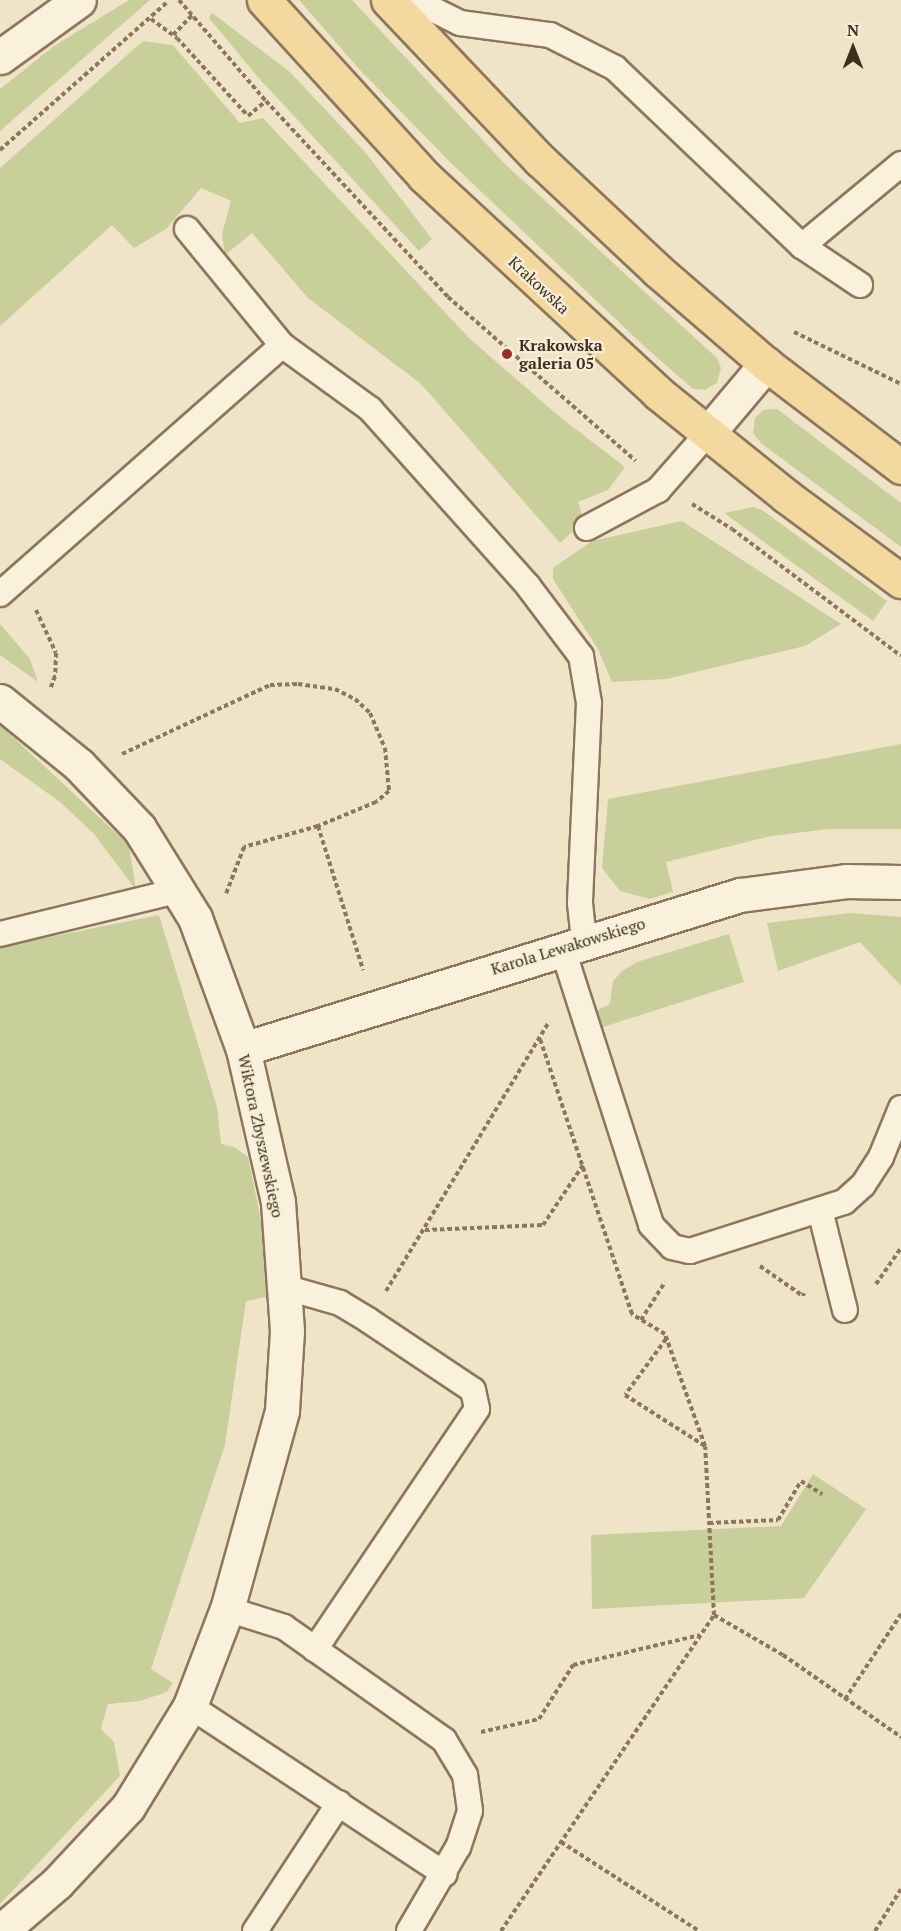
<!DOCTYPE html>
<style>
body{margin:0}
#map{position:relative;width:901px;height:1931px;overflow:hidden;background:#f0e4c8;font-family:"PT Serif",serif}
div>[style]{position:absolute}
.green>*{inset:0;background:#c9cf9b}
.path>*{height:4px;margin-top:-2px;transform-origin:0;background:repeating-linear-gradient(90deg,#8d765c 0 4.5px,transparent 0 7.5px)}
.roads{filter:drop-shadow(2px 0 #8d765c) drop-shadow(-2px 0 #8d765c) drop-shadow(0 2px #8d765c) drop-shadow(0 -2px #8d765c)}
.service>*{height:24px;margin:-12px;padding:0 12px;transform-origin:12px;border-radius:12px;background:#faf1dc}
.minor>*{height:33px;margin:-16.5px;padding:0 16.5px;transform-origin:16.5px;border-radius:16.5px;background:#faf1dc}
.tertiary>*{height:33px;margin:-16.5px;padding:0 16.5px;transform-origin:16.5px;border-radius:16.5px;background:#faf1dc}
.primary>*{height:33px;margin:-16.5px;padding:0 16.5px;transform-origin:16.5px;border-radius:16.5px;background:#f3d9a0}
.dots>*{width:16px;height:16px;translate:-50% -50%;box-sizing:border-box;border:3px solid #f7eed8;border-radius:50%}
span{translate:-50% -50%;white-space:nowrap;text-align:center;line-height:1.15;-webkit-text-stroke:4.5px #f7eed8;paint-order:stroke}
.street-label{font-size:16px;color:#3d2e20}
.poi-label{font-size:16px;color:#3d2e20;font-weight:700}
.left{translate:0 -50%;text-align:left}
.north{position:absolute;left:823px;top:18px;width:60px;height:60px;-webkit-text-stroke:4px #f7eed8;paint-order:stroke;rotate:0deg;font-size:16px;font-weight:700;line-height:24px;text-align:center;color:#3d2e20}
.north::after{content:'';display:block;margin:auto;width:21px;height:27px;background:#3d2e20;clip-path:polygon(50% 0,100% 100%,50% 72%,0 100%)}
</style>
<div id="map">
<div class="green">
<i style="clip-path:polygon(129px 0,150px 0,0 131px,0 89px,54px 46px)"></i>
<i style="clip-path:polygon(299px 0,352px 0,505px 164px,717px 358px,721px 368px,717px 383px,705px 390px,693px 389px,645px 347px,451px 163px,359px 69px)"></i>
<i style="clip-path:polygon(212px 13px,290px 72px,365px 152px,432px 239px,419px 251px,256px 75px,209px 18px)"></i>
<i style="clip-path:polygon(143px 41px,173px 45px,240px 123px,263px 118px,470px 339px,560px 417px,625px 467px,608px 490px,578px 502px,584px 521px,560px 543px,421px 384px,308px 298px,252px 233px,225px 255px,222px 234px,231px 201px,201px 188px,166px 229px,134px 248px,112px 225px,0 326px,0 168px)"></i>
<i style="clip-path:polygon(777px 409px,901px 503px,901px 547px,762px 444px,753px 433px,755px 418px,763px 410px)"></i>
<i style="clip-path:polygon(753px 507px,762px 510px,887px 601px,873px 621px,724px 513px)"></i>
<i style="clip-path:polygon(682px 521px,841px 624px,805px 646px,666px 679px,612px 682px,598px 649px,553px 579px,553px 568px,592px 541px)"></i>
<i style="clip-path:polygon(0 624px,30px 659px,38px 682px,0 655px)"></i>
<i style="clip-path:polygon(0 725px,129px 845px,136px 890px,94px 834px,60px 802px,0 759px)"></i>
<i style="clip-path:polygon(901px 744px,901px 829px,829px 829px,771px 836px,666px 862px,673px 892px,650px 899px,620px 891px,602px 868px,608px 799px)"></i>
<i style="clip-path:polygon(850px 913px,901px 917px,901px 986px,860px 942px,778px 971px,767px 923px)"></i>
<i style="clip-path:polygon(159px 915px,217px 1107px,221px 1144px,234px 1147px,248px 1157px,262px 1225px,267px 1297px,246px 1301px,225px 1445px,151px 1669px,173px 1683px,167px 1692px,140px 1701px,108px 1704px,101px 1729px,114px 1742px,120px 1776px,0 1904px,0 947px)"></i>
<i style="clip-path:polygon(729px 934px,744px 982px,600px 1028px,594px 1012px,610px 1004px,613px 981px,622px 971px,637px 962px)"></i>
<i style="clip-path:polygon(813px 1474px,866px 1509px,804px 1598px,592px 1609px,591px 1535px,781px 1526px)"></i>
</div>
<div class="path">
<i style="left:179px;top:0;width:133px;rotate:49.3deg"></i>
<i style="left:266px;top:101px;width:267px;rotate:47.1deg"></i>
<i style="left:448px;top:297px;width:249px;rotate:41.1deg"></i>
<i style="left:151px;top:19px;width:32px;rotate:36deg"></i>
<i style="left:177px;top:38px;width:105px;rotate:47.7deg"></i>
<i style="left:248px;top:116px;width:23px;rotate:-40deg"></i>
<i style="left:173px;top:35px;width:28px;rotate:-46deg"></i>
<i style="left:0;top:150px;width:222px;rotate:-41.5deg"></i>
<i style="left:794px;top:332px;width:119px;rotate:25.9deg"></i>
<i style="left:692px;top:504px;width:47px;rotate:32deg"></i>
<i style="left:732px;top:529px;width:211px;rotate:36.9deg"></i>
<i style="left:36px;top:610px;width:47px;rotate:65.1deg"></i>
<i style="left:56px;top:653px;width:23px;rotate:92deg"></i>
<i style="left:55px;top:676px;width:15px;rotate:110deg"></i>
<i style="left:122px;top:754px;width:163px;rotate:-25deg"></i>
<i style="left:270px;top:685px;width:28px;rotate:-2deg"></i>
<i style="left:298px;top:684px;width:37px;rotate:8deg"></i>
<i style="left:335px;top:689px;width:22px;rotate:27deg"></i>
<i style="left:355px;top:699px;width:21px;rotate:43deg"></i>
<i style="left:370px;top:713px;width:38px;rotate:67deg"></i>
<i style="left:385px;top:748px;width:43px;rotate:84.7deg"></i>
<i style="left:389px;top:791px;width:17px;rotate:140deg"></i>
<i style="left:376px;top:802px;width:63px;rotate:157.5deg"></i>
<i style="left:318px;top:826px;width:77px;rotate:164.2deg"></i>
<i style="left:244px;top:847px;width:50px;rotate:111deg"></i>
<i style="left:318px;top:826px;width:151px;rotate:72.6deg"></i>
<i style="left:425px;top:1230px;width:118px;rotate:-2.4deg"></i>
<i style="left:543px;top:1225px;width:72px;rotate:-56.3deg"></i>
<i style="left:760px;top:1266px;width:52px;rotate:34.9deg"></i>
<i style="left:803px;top:1296px;width:3px;rotate:-72deg"></i>
<i style="left:876px;top:1284px;width:44px;rotate:-55.2deg"></i>
<i style="left:386px;top:1291px;width:313px;rotate:-58.8deg"></i>
<i style="left:641px;top:1320px;width:45px;rotate:-57.7deg"></i>
<i style="left:666px;top:1339px;width:69px;rotate:126.2deg"></i>
<i style="left:625px;top:1395px;width:95px;rotate:32.5deg"></i>
<i style="left:709px;top:1523px;width:69px;rotate:-2.5deg"></i>
<i style="left:778px;top:1520px;width:45px;rotate:-59.5deg"></i>
<i style="left:801px;top:1481px;width:25px;rotate:32deg"></i>
<i style="left:714px;top:1615px;width:80px;rotate:30.1deg"></i>
<i style="left:783px;top:1655px;width:144px;rotate:34.8deg"></i>
<i style="left:845px;top:1699px;width:102px;rotate:-56.6deg"></i>
<i style="left:481px;top:1732px;width:59px;rotate:-12.6deg"></i>
<i style="left:539px;top:1719px;width:64px;rotate:-57.8deg"></i>
<i style="left:573px;top:1665px;width:130px;rotate:-13.3deg"></i>
<i style="left:561px;top:1842px;width:164px;rotate:32.8deg"></i>
<i style="left:501px;top:1931px;width:381px;rotate:-56deg"></i>
<i style="left:714px;top:1615px;width:169px;rotate:-93deg"></i>
<i style="left:705px;top:1446px;width:119px;rotate:-109.7deg"></i>
<i style="left:665px;top:1334px;width:39px;rotate:-149deg"></i>
<i style="left:632px;top:1314px;width:290px;rotate:-108.5deg"></i>
<i style="left:875px;top:1931px;width:49px;rotate:-58.2deg"></i>
</div>
<div class="roads">
<div class="service">
<i style="left:414px;top:0;width:51px;rotate:26.6deg"></i>
<i style="left:460px;top:23px;width:91px;rotate:7.6deg"></i>
<i style="left:550px;top:35px;width:73px;rotate:26.9deg"></i>
<i style="left:615px;top:68px;width:258px;rotate:43.6deg"></i>
<i style="left:802px;top:246px;width:70px;rotate:33.9deg"></i>
<i style="left:187px;top:229px;width:150px;rotate:50.7deg"></i>
<i style="left:282px;top:345px;width:109px;rotate:36deg"></i>
<i style="left:370px;top:409px;width:237px;rotate:48.2deg"></i>
<i style="left:528px;top:586px;width:88px;rotate:52.9deg"></i>
<i style="left:581px;top:656px;width:48px;rotate:80.3deg"></i>
<i style="left:589px;top:703px;width:200px;rotate:92.6deg"></i>
<i style="left:580px;top:903px;width:37px;rotate:84deg"></i>
<i style="left:802px;top:246px;width:129px;rotate:-39.6deg"></i>
<i style="left:587px;top:528px;width:81px;rotate:-28.2deg"></i>
<i style="left:658px;top:490px;width:74px;rotate:-48.8deg"></i>
<i style="left:0;top:594px;width:376px;rotate:-41.4deg"></i>
<i style="left:0;top:934px;width:185px;rotate:-13.7deg"></i>
<i style="left:562px;top:947px;width:292px;rotate:72.2deg"></i>
<i style="left:651px;top:1225px;width:30px;rotate:46deg"></i>
<i style="left:672px;top:1247px;width:18px;rotate:13deg"></i>
<i style="left:690px;top:1251px;width:162px;rotate:-17.7deg"></i>
<i style="left:844px;top:1202px;width:25px;rotate:-42deg"></i>
<i style="left:863px;top:1185px;width:33px;rotate:-57deg"></i>
<i style="left:881px;top:1157px;width:53px;rotate:-67.8deg"></i>
<i style="left:820px;top:1210px;width:103px;rotate:76deg"></i>
<i style="left:284px;top:1287px;width:58px;rotate:15.9deg"></i>
<i style="left:340px;top:1303px;width:33px;rotate:31deg"></i>
<i style="left:368px;top:1320px;width:126px;rotate:33.7deg"></i>
<i style="left:473px;top:1390px;width:19px;rotate:78deg"></i>
<i style="left:477px;top:1409px;width:290px;rotate:124deg"></i>
<i style="left:227px;top:1609px;width:60px;rotate:17.5deg"></i>
<i style="left:284px;top:1627px;width:38px;rotate:35deg"></i>
<i style="left:315px;top:1649px;width:158px;rotate:35.2deg"></i>
<i style="left:444px;top:1740px;width:41px;rotate:59deg"></i>
<i style="left:465px;top:1775px;width:36px;rotate:82deg"></i>
<i style="left:470px;top:1811px;width:38px;rotate:108deg"></i>
<i style="left:458px;top:1847px;width:97px;rotate:120.3deg"></i>
<i style="left:190px;top:1706px;width:305px;rotate:33.4deg"></i>
<i style="left:255px;top:1931px;width:153px;rotate:-56.7deg"></i>
</div>
<div class="minor">
<i style="left:707px;top:434px;width:92px;rotate:-49.9deg"></i>
<i style="left:0;top:701px;width:102px;rotate:39deg"></i>
<i style="left:79px;top:765px;width:87px;rotate:46.4deg"></i>
<i style="left:139px;top:828px;width:106px;rotate:58.1deg"></i>
<i style="left:195px;top:918px;width:140px;rotate:69.9deg"></i>
<i style="left:243px;top:1049px;width:157px;rotate:77.1deg"></i>
<i style="left:278px;top:1202px;width:129px;rotate:86deg"></i>
<i style="left:287px;top:1331px;width:80px;rotate:93.6deg"></i>
<i style="left:282px;top:1411px;width:205px;rotate:105.5deg"></i>
<i style="left:227px;top:1609px;width:104px;rotate:110.9deg"></i>
<i style="left:190px;top:1706px;width:119px;rotate:121.5deg"></i>
<i style="left:128px;top:1807px;width:104px;rotate:133.1deg"></i>
<i style="left:57px;top:1883px;width:74px;rotate:139.4deg"></i>
<i style="left:243px;top:1049px;width:520px;rotate:-17.22deg"></i>
<i style="left:740px;top:895px;width:107px;rotate:-7.5deg"></i>
<i style="left:846px;top:881px;width:55px;rotate:1deg"></i>
</div>
<div class="tertiary">
<i style="left:0;top:57px;width:97px;rotate:-35.8deg"></i>
</div>
<div class="primary">
<i style="left:264px;top:0;width:238px;rotate:47.7deg"></i>
<i style="left:424px;top:176px;width:319px;rotate:42.8deg"></i>
<i style="left:658px;top:393px;width:164px;rotate:38.8deg"></i>
<i style="left:786px;top:496px;width:143px;rotate:36.5deg"></i>
<i style="left:388px;top:0;width:221px;rotate:46.5deg"></i>
<i style="left:540px;top:160px;width:161px;rotate:43.2deg"></i>
<i style="left:657px;top:270px;width:144px;rotate:40.8deg"></i>
<i style="left:766px;top:364px;width:170px;rotate:37.3deg"></i>
</div>
</div>
<div class="dots">
<i style="left:507px;top:354px;background:#9e2a2b"></i>
</div>
<div class="street-label">
<span style="left:539px;top:285px;rotate:43deg">Krakowska</span>
<span style="left:568px;top:946px;rotate:-17deg">Karola Lewakowskiego</span>
<span style="left:261px;top:1136px;rotate:78deg">Wiktora Zbyszewskiego</span>
</div>
<div class="poi-label">
<span class="left" style="left:519px;top:354px">Krakowska<br>galeria 05</span>
</div>
<div class="north">N</div>
</div>
